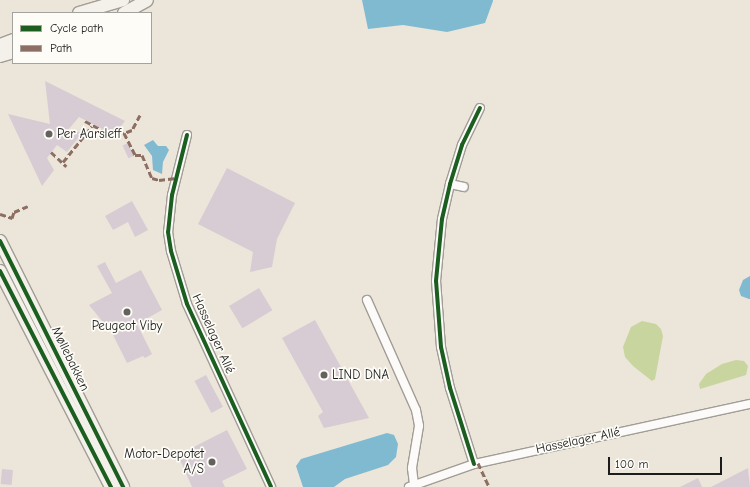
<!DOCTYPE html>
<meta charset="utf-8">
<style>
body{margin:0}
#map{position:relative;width:750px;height:487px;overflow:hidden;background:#ece5d9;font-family:"Comic Neue",sans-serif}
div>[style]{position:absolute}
.green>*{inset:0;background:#c9d59f}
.water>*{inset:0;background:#80bad1}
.building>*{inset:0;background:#d7ccd4;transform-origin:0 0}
.roads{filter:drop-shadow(1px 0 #a19d96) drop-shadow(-1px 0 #a19d96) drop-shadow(0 1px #a19d96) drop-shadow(0 -1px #a19d96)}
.street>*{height:8px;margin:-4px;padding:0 4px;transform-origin:4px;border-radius:4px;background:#fcfbf9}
.secondary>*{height:12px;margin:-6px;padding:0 6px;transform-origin:6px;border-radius:6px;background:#f4f1eb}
.quiet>*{height:3px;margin-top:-1.5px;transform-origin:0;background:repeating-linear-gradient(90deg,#8d6e63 0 6px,transparent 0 9px)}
.cycleway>*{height:4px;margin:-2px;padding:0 2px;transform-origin:2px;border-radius:2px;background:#1b5e20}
.dots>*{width:11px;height:11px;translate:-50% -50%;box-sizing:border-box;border:2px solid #fdfcf7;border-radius:50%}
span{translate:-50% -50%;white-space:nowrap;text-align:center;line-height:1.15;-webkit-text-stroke:3.5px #fdfcf7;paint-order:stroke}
.poi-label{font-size:13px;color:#1c1c1c}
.left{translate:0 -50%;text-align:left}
.right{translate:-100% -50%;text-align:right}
.street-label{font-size:13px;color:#1c1c1c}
.legend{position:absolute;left:12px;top:12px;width:140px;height:52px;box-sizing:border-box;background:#fdfcf7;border:1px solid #a3a29f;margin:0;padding:5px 7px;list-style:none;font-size:12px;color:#1c1c1c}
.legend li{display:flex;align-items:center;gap:8px;height:20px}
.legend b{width:20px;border:1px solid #a3a29f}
.scale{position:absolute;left:608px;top:457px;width:114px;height:18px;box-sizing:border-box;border:2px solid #1c1c1c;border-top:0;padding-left:5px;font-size:12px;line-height:14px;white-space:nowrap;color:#1c1c1c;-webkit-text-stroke:3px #fdfcf7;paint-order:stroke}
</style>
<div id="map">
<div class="green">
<i style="clip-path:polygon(642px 321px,656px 324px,661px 329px,663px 336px,655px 379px,652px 381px,633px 366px,625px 357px,623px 347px,631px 327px)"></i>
<i style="clip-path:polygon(736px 360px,744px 361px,748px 366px,746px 375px,700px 389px,699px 384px,706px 374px,722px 364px)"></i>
</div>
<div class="water">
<i style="clip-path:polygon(362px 0,493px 0,493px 1px,485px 23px,447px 32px,403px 25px,368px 29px)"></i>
<i style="clip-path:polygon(153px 140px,158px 146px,166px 146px,169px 150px,163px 162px,162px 174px,153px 170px,152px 156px,144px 145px)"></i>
<i style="clip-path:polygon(750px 276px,750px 299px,749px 299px,741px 296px,739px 290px,743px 280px)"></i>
<i style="clip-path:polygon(387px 433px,394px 435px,398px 444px,396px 457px,388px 465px,345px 479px,334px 487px,303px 487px,296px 466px,301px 459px)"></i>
</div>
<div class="building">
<i style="clip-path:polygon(45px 81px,125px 121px,114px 135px,79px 117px,68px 130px,82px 133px,67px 152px,57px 145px,47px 158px,54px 170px,42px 186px,8px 114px,50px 124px)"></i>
<i style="left:128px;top:143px;width:14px;height:6px;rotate:65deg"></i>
<i style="clip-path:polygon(227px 168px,295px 203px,277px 239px,272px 267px,250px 272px,253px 252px,198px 224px)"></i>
<i style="clip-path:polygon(132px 201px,148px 230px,135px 237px,128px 222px,113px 230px,105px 216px)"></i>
<i style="clip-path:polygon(105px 262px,116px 283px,141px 270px,162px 310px,137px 324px,152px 354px,145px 358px,143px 356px,127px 363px,112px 333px,89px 305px,112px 293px,97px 266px)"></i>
<i style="left:259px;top:288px;width:26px;height:35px;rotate:59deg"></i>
<i style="clip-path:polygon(315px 320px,369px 418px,324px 428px,318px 416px,323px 412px,282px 338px)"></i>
<i style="left:206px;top:375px;width:36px;height:13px;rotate:62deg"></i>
<i style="clip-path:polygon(227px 430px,247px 469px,222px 481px,225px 487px,192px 487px,178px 455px)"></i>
<i style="clip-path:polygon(748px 468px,750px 487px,711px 487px)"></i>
<i style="left:2px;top:469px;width:11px;height:15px;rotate:5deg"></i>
<i style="clip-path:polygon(698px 478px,702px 487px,680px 487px)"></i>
</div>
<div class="roads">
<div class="street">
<i style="left:187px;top:135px;width:62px;rotate:104deg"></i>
<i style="left:172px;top:195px;width:37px;rotate:96deg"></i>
<i style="left:168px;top:232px;width:19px;rotate:81deg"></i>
<i style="left:171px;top:251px;width:55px;rotate:73.2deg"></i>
<i style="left:187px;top:304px;width:201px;rotate:65.3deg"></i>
<i style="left:450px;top:184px;width:14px;rotate:12deg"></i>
<i style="left:367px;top:300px;width:120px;rotate:66deg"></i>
<i style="left:416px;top:410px;width:16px;rotate:79deg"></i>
<i style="left:419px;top:426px;width:43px;rotate:99.5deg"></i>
<i style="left:412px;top:468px;width:17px;rotate:83deg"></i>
<i style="left:474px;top:464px;width:80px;rotate:-107.5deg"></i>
<i style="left:450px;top:388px;width:42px;rotate:-102.4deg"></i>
<i style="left:441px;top:347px;width:66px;rotate:-94.3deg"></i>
<i style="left:436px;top:281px;width:62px;rotate:-84.5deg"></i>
<i style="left:442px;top:219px;width:36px;rotate:-77deg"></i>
<i style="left:450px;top:184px;width:41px;rotate:-72.9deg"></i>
<i style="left:462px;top:145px;width:41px;rotate:-64.1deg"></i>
<i style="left:409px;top:487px;width:69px;rotate:-19.5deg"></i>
<i style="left:474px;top:464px;width:282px;rotate:-12.3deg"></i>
</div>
<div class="secondary">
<i style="left:79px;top:13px;width:46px;rotate:-16.5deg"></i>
<i style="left:124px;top:13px;width:26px;rotate:-29deg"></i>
<i style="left:0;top:45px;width:14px;rotate:-21deg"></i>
<i style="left:0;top:56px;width:14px;rotate:-17deg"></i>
<i style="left:0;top:241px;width:275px;rotate:63.4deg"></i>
<i style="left:0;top:271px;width:243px;rotate:62.8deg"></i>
</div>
</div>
<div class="quiet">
<i style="left:140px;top:115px;width:17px;rotate:118deg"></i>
<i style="left:132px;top:130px;width:9px;rotate:159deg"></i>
<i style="left:124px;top:133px;width:25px;rotate:63deg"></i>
<i style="left:135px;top:155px;width:7px"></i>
<i style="left:142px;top:155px;width:25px;rotate:67deg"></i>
<i style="left:152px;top:178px;width:7px;rotate:16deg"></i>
<i style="left:159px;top:180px;width:17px;rotate:-7deg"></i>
<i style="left:85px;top:121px;width:34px;rotate:28deg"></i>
<i style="left:115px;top:137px;width:10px;rotate:-24deg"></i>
<i style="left:51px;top:152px;width:21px;rotate:43deg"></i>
<i style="left:63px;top:162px;width:46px;rotate:-51.1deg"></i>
<i style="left:0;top:214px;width:13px;rotate:18deg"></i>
<i style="left:12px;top:218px;width:6px;rotate:-72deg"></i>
<i style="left:14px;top:212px;width:15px;rotate:-23deg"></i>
<i style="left:478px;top:463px;width:26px;rotate:65deg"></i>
</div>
<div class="cycleway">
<i style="left:187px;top:135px;width:62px;rotate:104deg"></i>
<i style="left:172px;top:195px;width:37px;rotate:96deg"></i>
<i style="left:168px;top:232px;width:19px;rotate:81deg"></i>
<i style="left:171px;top:251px;width:55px;rotate:73.2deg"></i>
<i style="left:187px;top:304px;width:201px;rotate:65.3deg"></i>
<i style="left:0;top:241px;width:275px;rotate:63.4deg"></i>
<i style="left:0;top:271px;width:243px;rotate:62.8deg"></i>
<i style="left:474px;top:464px;width:80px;rotate:-107.5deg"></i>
<i style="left:450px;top:388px;width:42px;rotate:-102.4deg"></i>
<i style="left:441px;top:347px;width:66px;rotate:-94.3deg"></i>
<i style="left:436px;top:281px;width:62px;rotate:-84.5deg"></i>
<i style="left:442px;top:219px;width:36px;rotate:-77deg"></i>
<i style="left:450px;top:184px;width:41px;rotate:-72.9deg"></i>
<i style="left:462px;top:145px;width:41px;rotate:-64.1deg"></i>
</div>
<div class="dots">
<i style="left:49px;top:134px;background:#65625e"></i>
<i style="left:127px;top:312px;background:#65625e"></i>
<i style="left:324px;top:375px;background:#65625e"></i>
<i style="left:212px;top:462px;background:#65625e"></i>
</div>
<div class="poi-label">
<span class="left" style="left:57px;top:134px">Per Aarsleff</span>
<span style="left:127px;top:326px">Peugeot Viby</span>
<span class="left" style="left:332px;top:375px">LIND DNA</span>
<span class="right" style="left:204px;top:462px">Motor-Depotet<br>A/S</span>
</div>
<div class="street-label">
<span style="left:213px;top:334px;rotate:66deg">Hasselager Allé</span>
<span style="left:70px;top:359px;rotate:64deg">Møllebakken</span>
<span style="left:578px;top:441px;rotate:-12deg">Hasselager Allé</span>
</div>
<ul class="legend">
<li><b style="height:5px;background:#1b5e20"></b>Cycle path</li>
<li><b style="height:5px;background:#8d6e63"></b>Path</li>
</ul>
<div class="scale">100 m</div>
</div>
